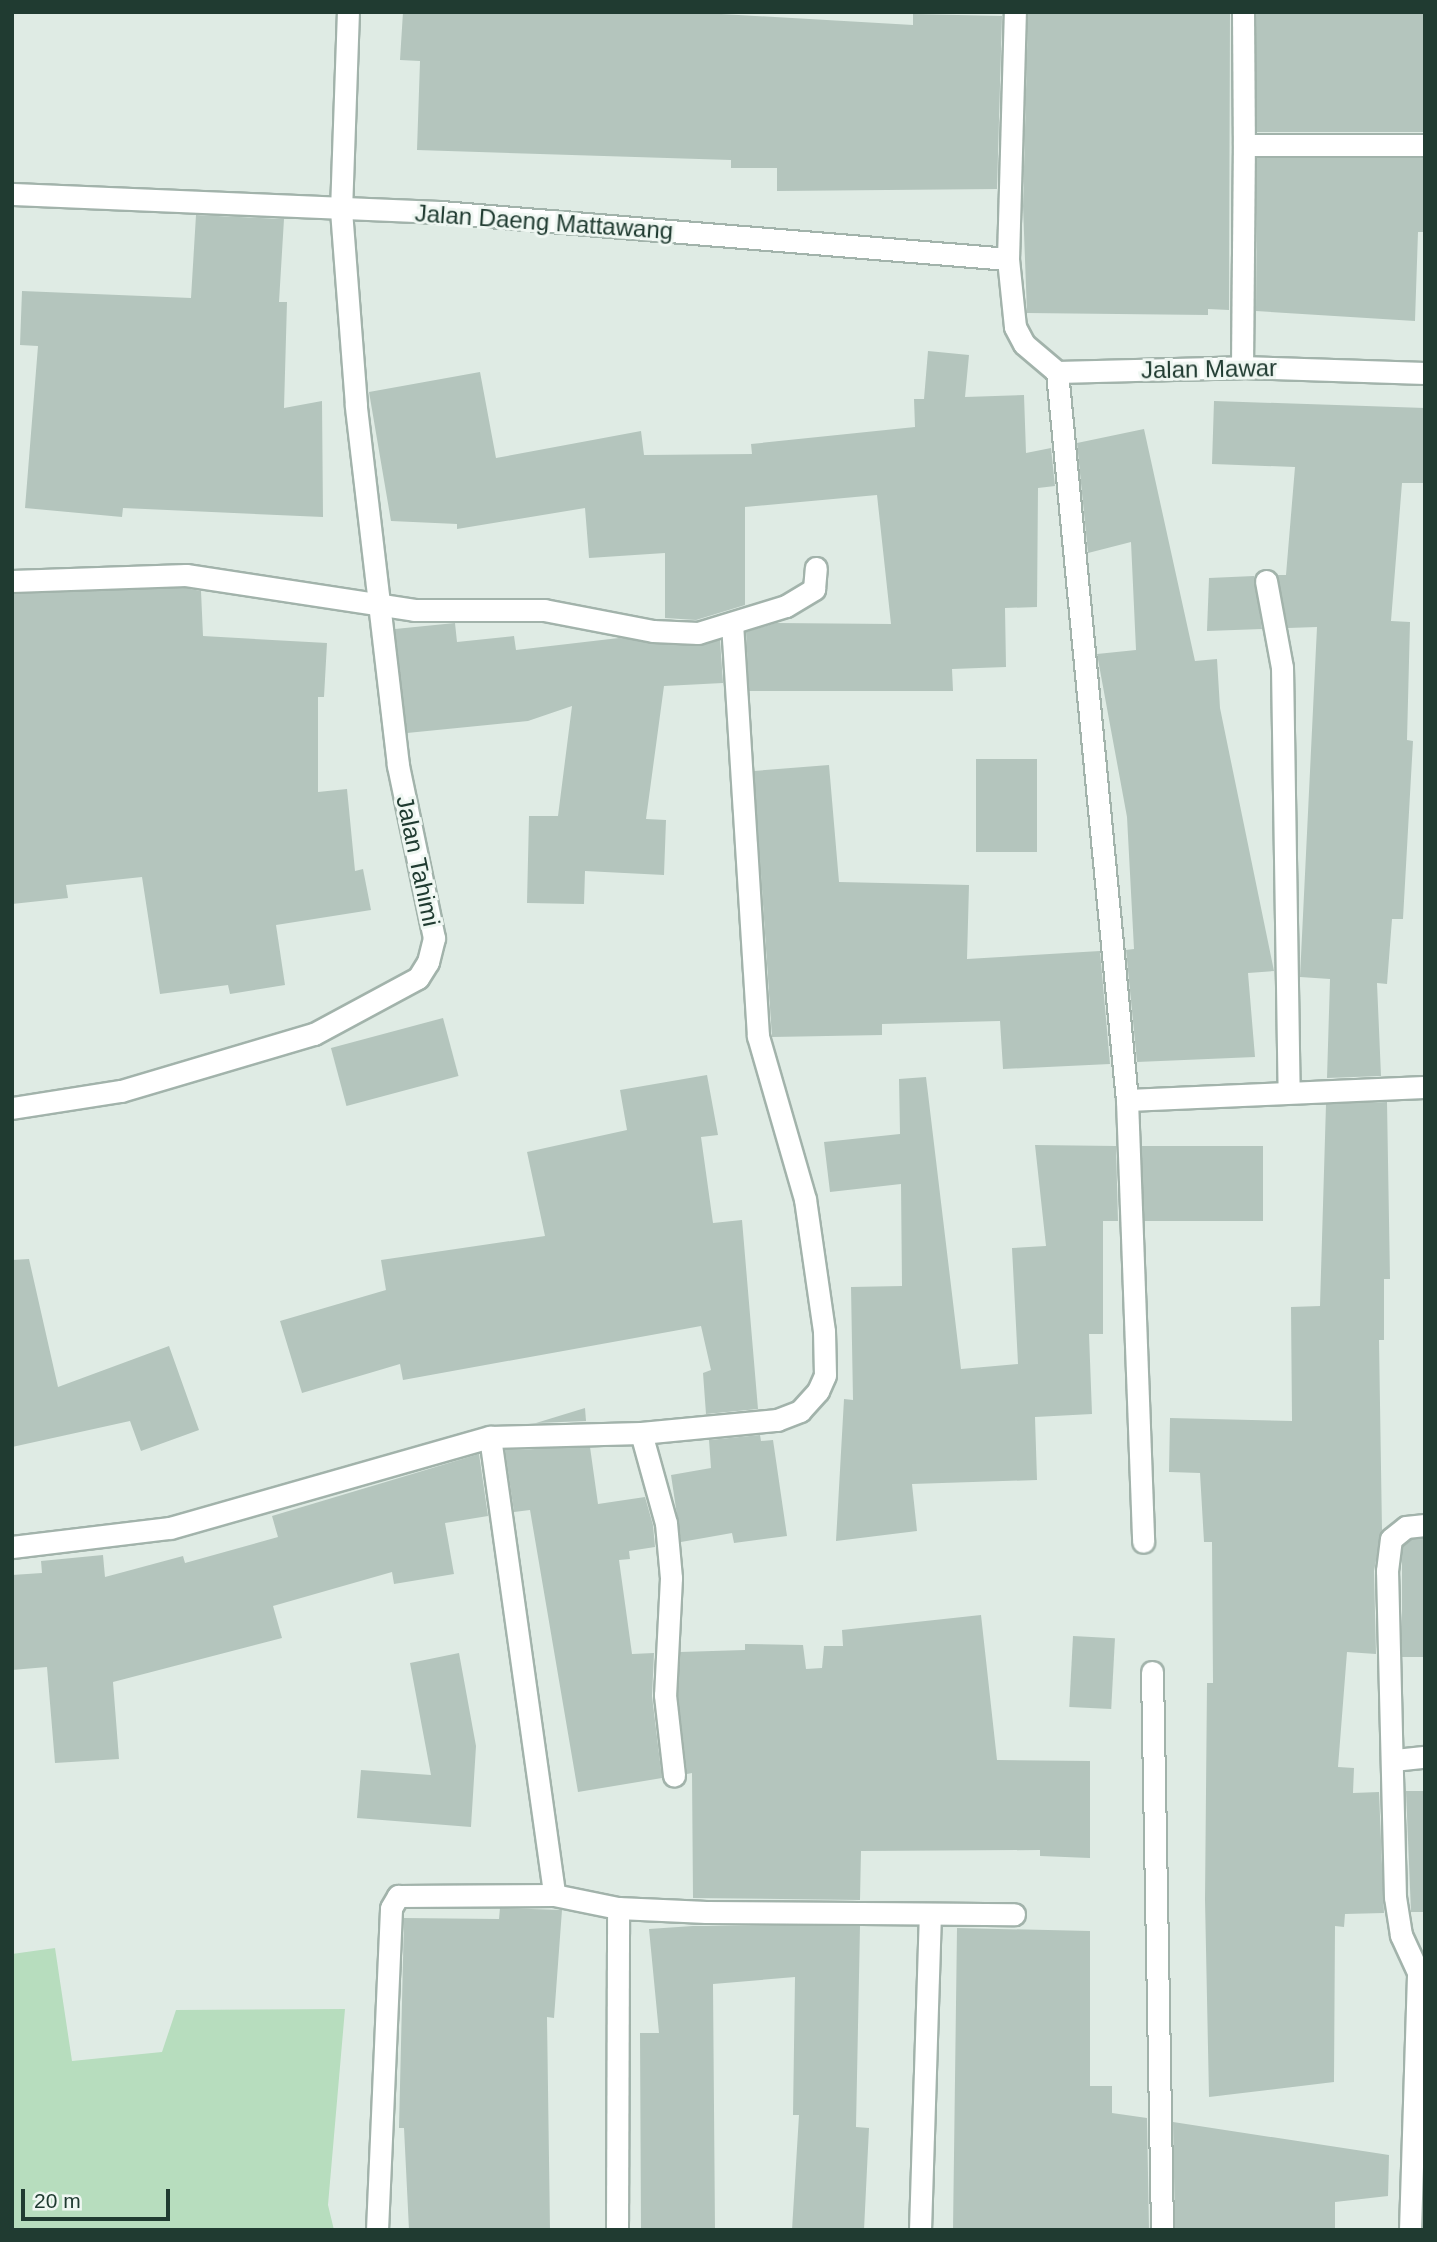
<!DOCTYPE html>
<style>
body{margin:0}
#map{position:relative;width:1437px;height:2242px;overflow:hidden;background:#dfebe4;font-family:Arial,sans-serif}
div>[style]{position:absolute}
.green>*{inset:0;background:#b7ddbe}
.building>*{inset:0;background:#b4c5bd;transform-origin:0 0}
.roads{filter:drop-shadow(2px 0 #a2b3ab) drop-shadow(-2px 0 #a2b3ab) drop-shadow(0 2px #a2b3ab) drop-shadow(0 -2px #a2b3ab)}
.minor>*{height:21px;margin:-10.5px;padding:0 10.5px;transform-origin:10.5px;border-radius:10.5px;background:#fff}
span{translate:-50% -50%;white-space:nowrap;text-align:center;line-height:1.15;-webkit-text-stroke:6px #eff7f2;paint-order:stroke}
.street-label{font-size:24px;color:#203b31}
.frame{position:absolute;inset:0;border:14px solid #203b31;pointer-events:none}
.scale{position:absolute;left:21px;top:2189px;width:149px;height:32px;box-sizing:border-box;border:4px solid #203b31;border-top:0;padding-left:9px;font-size:21px;line-height:24px;white-space:nowrap;color:#203b31;-webkit-text-stroke:5px #eff7f2;paint-order:stroke}
</style>
<div id="map">
<div class="green">
<i style="clip-path:polygon(55px 1948px,72px 2061px,162px 2052px,176px 2010px,345px 2009px,328px 2205px,334px 2230px,12px 2230px,12px 1954px)"></i>
</div>
<div class="building">
<i style="clip-path:polygon(403px 12px,687px 12px,913px 25px,913px 14px,1002px 16px,997px 189px,777px 191px,777px 168px,731px 168px,731px 160px,417px 150px,420px 61px,400px 60px)"></i>
<i style="clip-path:polygon(1028px 12px,1230px 12px,1229px 310px,1208px 309px,1208px 315px,1027px 313px,1023px 206px)"></i>
<i style="left:1256px;top:12px;width:169px;height:120px"></i>
<i style="clip-path:polygon(1257px 158px,1425px 158px,1425px 232px,1418px 232px,1415px 321px,1256px 311px)"></i>
<i style="clip-path:polygon(196px 215px,284px 219px,279px 302px,287px 302px,284px 408px,322px 401px,323px 517px,123px 508px,122px 517px,25px 508px,38px 346px,20px 345px,22px 291px,191px 298px)"></i>
<i style="clip-path:polygon(928px 351px,969px 355px,965px 397px,1024px 395px,1026px 453px,1051px 448px,1055px 486px,1038px 488px,1037px 607px,1005px 608px,1006px 667px,952px 669px,953px 691px,749px 691px,746px 632px,776px 623px,891px 624px,877px 495px,745px 507px,745px 605px,696px 620px,665px 618px,665px 553px,589px 558px,585px 508px,457px 529px,457px 524px,391px 521px,369px 392px,480px 372px,496px 458px,641px 431px,644px 455px,752px 454px,751px 444px,915px 427px,914px 399px,924px 399px)"></i>
<i style="clip-path:polygon(1214px 401px,1425px 408px,1425px 483px,1402px 483px,1391px 621px,1410px 622px,1407px 740px,1413px 741px,1403px 919px,1392px 919px,1387px 984px,1377px 983px,1381px 1076px,1327px 1078px,1330px 979px,1300px 977px,1317px 627px,1288px 628px,1277px 575px,1286px 575px,1295px 467px,1212px 464px)"></i>
<i style="clip-path:polygon(1144px 429px,1195px 661px,1217px 659px,1220px 708px,1274px 971px,1248px 973px,1255px 1057px,1137px 1062px,1126px 950px,1134px 949px,1127px 817px,1097px 654px,1136px 650px,1131px 542px,1088px 553px,1077px 443px)"></i>
<i style="clip-path:polygon(1254px 576px,1262px 629px,1207px 631px,1209px 578px)"></i>
<i style="clip-path:polygon(185px 588px,201px 591px,203px 636px,327px 643px,324px 697px,318px 697px,318px 792px,347px 789px,355px 871px,363px 869px,371px 910px,276px 925px,285px 985px,230px 994px,228px 985px,160px 994px,142px 877px,66px 885px,68px 898px,12px 904px,12px 594px)"></i>
<i style="clip-path:polygon(455px 623px,457px 642px,514px 636px,516px 650px,619px 638px,697px 646px,720px 640px,723px 683px,664px 686px,646px 819px,666px 820px,664px 875px,585px 871px,584px 904px,527px 903px,529px 816px,558px 816px,572px 706px,528px 721px,407px 733px,395px 629px)"></i>
<i style="left:976px;top:759px;width:61px;height:93px"></i>
<i style="clip-path:polygon(829px 765px,839px 882px,969px 885px,967px 959px,1100px 951px,1110px 1064px,1003px 1069px,1000px 1021px,882px 1024px,882px 1035px,772px 1037px,754px 771px)"></i>
<i style="left:443px;top:1018px;width:60px;height:116px;rotate:75deg"></i>
<i style="clip-path:polygon(707px 1075px,718px 1135px,701px 1137px,713px 1223px,742px 1220px,758px 1409px,706px 1414px,703px 1373px,711px 1370px,701px 1326px,403px 1380px,400px 1364px,302px 1393px,280px 1321px,386px 1290px,381px 1260px,545px 1236px,527px 1152px,627px 1130px,620px 1090px)"></i>
<i style="clip-path:polygon(926px 1077px,961px 1369px,1018px 1364px,1012px 1248px,1046px 1246px,1035px 1145px,1116px 1146px,1118px 1221px,1103px 1221px,1103px 1334px,1089px 1334px,1092px 1414px,1035px 1417px,1037px 1480px,912px 1484px,917px 1531px,836px 1541px,844px 1399px,853px 1400px,851px 1287px,902px 1286px,901px 1184px,830px 1192px,824px 1142px,900px 1134px,899px 1079px)"></i>
<i style="clip-path:polygon(1387px 1102px,1390px 1279px,1384px 1279px,1384px 1340px,1379px 1340px,1382px 1530px,1374px 1571px,1376px 1654px,1347px 1652px,1338px 1767px,1354px 1768px,1353px 1793px,1379px 1792px,1384px 1913px,1345px 1914px,1344px 1927px,1335px 1926px,1334px 2082px,1209px 2097px,1205px 1900px,1207px 1683px,1213px 1683px,1212px 1542px,1204px 1542px,1200px 1473px,1169px 1472px,1170px 1418px,1292px 1421px,1291px 1307px,1320px 1306px,1326px 1104px)"></i>
<i style="left:1142px;top:1146px;width:121px;height:75px"></i>
<i style="clip-path:polygon(29px 1259px,58px 1387px,169px 1346px,199px 1430px,141px 1451px,130px 1421px,12px 1447px,12px 1260px)"></i>
<i style="clip-path:polygon(585px 1408px,586px 1421px,536px 1423px)"></i>
<i style="clip-path:polygon(760px 1435px,761px 1441px,773px 1440px,787px 1536px,734px 1543px,732px 1533px,681px 1542px,671px 1475px,711px 1468px,709px 1440px)"></i>
<i style="clip-path:polygon(590px 1447px,598px 1504px,645px 1497px,653px 1525px,655px 1547px,629px 1551px,630px 1559px,619px 1560px,632px 1654px,654px 1653px,652px 1696px,662px 1778px,578px 1792px,530px 1510px,514px 1512px,505px 1450px)"></i>
<i style="clip-path:polygon(479px 1454px,488px 1516px,445px 1523px,454px 1574px,394px 1584px,392px 1572px,273px 1606px,282px 1638px,113px 1682px,119px 1759px,55px 1763px,47px 1667px,12px 1670px,12px 1575px,42px 1573px,41px 1561px,103px 1555px,105px 1577px,183px 1556px,185px 1563px,278px 1537px,272px 1516px)"></i>
<i style="left:1425px;top:1538px;width:119px;height:23px;rotate:90deg"></i>
<i style="clip-path:polygon(981px 1615px,997px 1760px,1090px 1761px,1090px 1858px,1040px 1856px,1040px 1850px,861px 1851px,860px 1900px,693px 1898px,692px 1773px,687px 1774px,678px 1695px,680px 1652px,745px 1650px,745px 1644px,803px 1645px,806px 1669px,822px 1668px,824px 1646px,843px 1646px,842px 1630px)"></i>
<i style="left:1073px;top:1636px;width:42px;height:71px;rotate:3deg"></i>
<i style="clip-path:polygon(459px 1653px,476px 1746px,471px 1827px,357px 1818px,361px 1770px,431px 1775px,410px 1663px)"></i>
<i style="clip-path:polygon(1406px 1791px,1425px 1791px,1425px 1912px,1411px 1912px)"></i>
<i style="clip-path:polygon(500px 1908px,562px 1910px,554px 2018px,547px 2017px,550px 2230px,409px 2230px,404px 2128px,399px 2128px,404px 1918px,499px 1919px)"></i>
<i style="clip-path:polygon(693px 1926px,860px 1926px,856px 2127px,869px 2128px,864px 2230px,792px 2230px,799px 2115px,793px 2115px,795px 1977px,713px 1984px,715px 2230px,641px 2230px,640px 2033px,659px 2033px,649px 1929px)"></i>
<i style="clip-path:polygon(957px 1928px,1090px 1931px,1090px 2086px,1112px 2086px,1112px 2113px,1147px 2118px,1149px 2230px,953px 2230px)"></i>
<i style="clip-path:polygon(1173px 2122px,1389px 2155px,1388px 2196px,1335px 2202px,1335px 2230px,1175px 2230px)"></i>
</div>
<div class="roads">
<div class="minor">
<i style="left:1243px;top:12px;width:133px;rotate:89.6deg"></i>
<i style="left:1244px;top:145px;width:181px"></i>
<i style="left:12px;top:194px;width:429px;rotate:2.4deg"></i>
<i style="left:441px;top:212px;width:569px;rotate:4.74deg"></i>
<i style="left:1008px;top:259px;width:68px;rotate:84.1deg"></i>
<i style="left:1015px;top:327px;width:19px;rotate:62deg"></i>
<i style="left:1024px;top:344px;width:43px;rotate:40.3deg"></i>
<i style="left:1057px;top:372px;width:185px;rotate:-1.5deg"></i>
<i style="left:1242px;top:367px;width:183px;rotate:1.9deg"></i>
<i style="left:1008px;top:259px;width:247px;rotate:-88.4deg"></i>
<i style="left:1242px;top:367px;width:222px;rotate:-89.5deg"></i>
<i style="left:1057px;top:372px;width:731px;rotate:84.51deg"></i>
<i style="left:1127px;top:1100px;width:298px;rotate:-2.5deg"></i>
<i style="left:12px;top:581px;width:174px;rotate:-2deg"></i>
<i style="left:186px;top:575px;width:231px;rotate:8.7deg"></i>
<i style="left:414px;top:610px;width:130px"></i>
<i style="left:544px;top:610px;width:111px;rotate:10.9deg"></i>
<i style="left:653px;top:631px;width:45px;rotate:2.5deg"></i>
<i style="left:698px;top:633px;width:92px;rotate:-17.1deg"></i>
<i style="left:786px;top:606px;width:33px;rotate:-31deg"></i>
<i style="left:814px;top:589px;width:21px;rotate:-85deg"></i>
<i style="left:1266px;top:581px;width:87px;rotate:79.5deg"></i>
<i style="left:1282px;top:667px;width:424px;rotate:89.1deg"></i>
<i style="left:1127px;top:1100px;width:442px;rotate:87.9deg"></i>
<i style="left:12px;top:1108px;width:110px;rotate:-8.9deg"></i>
<i style="left:121px;top:1091px;width:201px;rotate:-16.5deg"></i>
<i style="left:314px;top:1034px;width:118px;rotate:-28.3deg"></i>
<i style="left:418px;top:978px;width:19px;rotate:-58deg"></i>
<i style="left:428px;top:962px;width:25px;rotate:-76deg"></i>
<i style="left:434px;top:938px;width:177px;rotate:-101.8deg"></i>
<i style="left:398px;top:765px;width:362px;rotate:-96.7deg"></i>
<i style="left:356px;top:405px;width:195px;rotate:-94.4deg"></i>
<i style="left:341px;top:211px;width:199px;rotate:-88deg"></i>
<i style="left:641px;top:1433px;width:93px;rotate:74.5deg"></i>
<i style="left:666px;top:1523px;width:55px;rotate:84.8deg"></i>
<i style="left:671px;top:1578px;width:117px;rotate:92.9deg"></i>
<i style="left:665px;top:1695px;width:81px;rotate:83.6deg"></i>
<i style="left:490px;top:1437px;width:462px;rotate:82deg"></i>
<i style="left:12px;top:1547px;width:159px;rotate:-6.9deg"></i>
<i style="left:170px;top:1528px;width:333px;rotate:-15.9deg"></i>
<i style="left:490px;top:1437px;width:151px;rotate:-1.5deg"></i>
<i style="left:641px;top:1433px;width:137px;rotate:-5.5deg"></i>
<i style="left:777px;top:1420px;width:25px;rotate:-21deg"></i>
<i style="left:800px;top:1411px;width:27px;rotate:-48deg"></i>
<i style="left:818px;top:1391px;width:17px;rotate:-66deg"></i>
<i style="left:825px;top:1375px;width:44px;rotate:-91.3deg"></i>
<i style="left:824px;top:1331px;width:133px;rotate:-98.2deg"></i>
<i style="left:805px;top:1199px;width:170px;rotate:-106.1deg"></i>
<i style="left:758px;top:1036px;width:413px;rotate:-93.6deg"></i>
<i style="left:1152px;top:1672px;width:558px;rotate:88.97deg"></i>
<i style="left:1394px;top:1760px;width:31px;rotate:-6deg"></i>
<i style="left:377px;top:2230px;width:322px;rotate:-87.5deg"></i>
<i style="left:391px;top:1908px;width:14px;rotate:-60deg"></i>
<i style="left:398px;top:1896px;width:156px;rotate:-0.4deg"></i>
<i style="left:554px;top:1895px;width:65px;rotate:11.5deg"></i>
<i style="left:618px;top:1908px;width:88px;rotate:2.6deg"></i>
<i style="left:706px;top:1912px;width:308px;rotate:0.4deg"></i>
<i style="left:617px;top:2230px;width:322px;rotate:-89.8deg"></i>
<i style="left:920px;top:2230px;width:316px;rotate:-88.2deg"></i>
<i style="left:1410px;top:2230px;width:258px;rotate:-88.2deg"></i>
<i style="left:1418px;top:1972px;width:41px;rotate:-114.7deg"></i>
<i style="left:1401px;top:1935px;width:38px;rotate:-99deg"></i>
<i style="left:1395px;top:1897px;width:326px;rotate:-91.4deg"></i>
<i style="left:1387px;top:1571px;width:32px;rotate:-83deg"></i>
<i style="left:1391px;top:1539px;width:19px;rotate:-39deg"></i>
<i style="left:1406px;top:1527px;width:19px;rotate:-6deg"></i>
</div>
</div>
<div class="street-label">
<span style="left:544px;top:222px;rotate:4deg">Jalan Daeng Mattawang</span>
<span style="left:1209px;top:369px;rotate:-1deg">Jalan Mawar</span>
<span style="left:418px;top:861px;rotate:78deg">Jalan Tahimi</span>
</div>
<div class="frame"></div>
<div class="scale">20 m</div>
</div>
